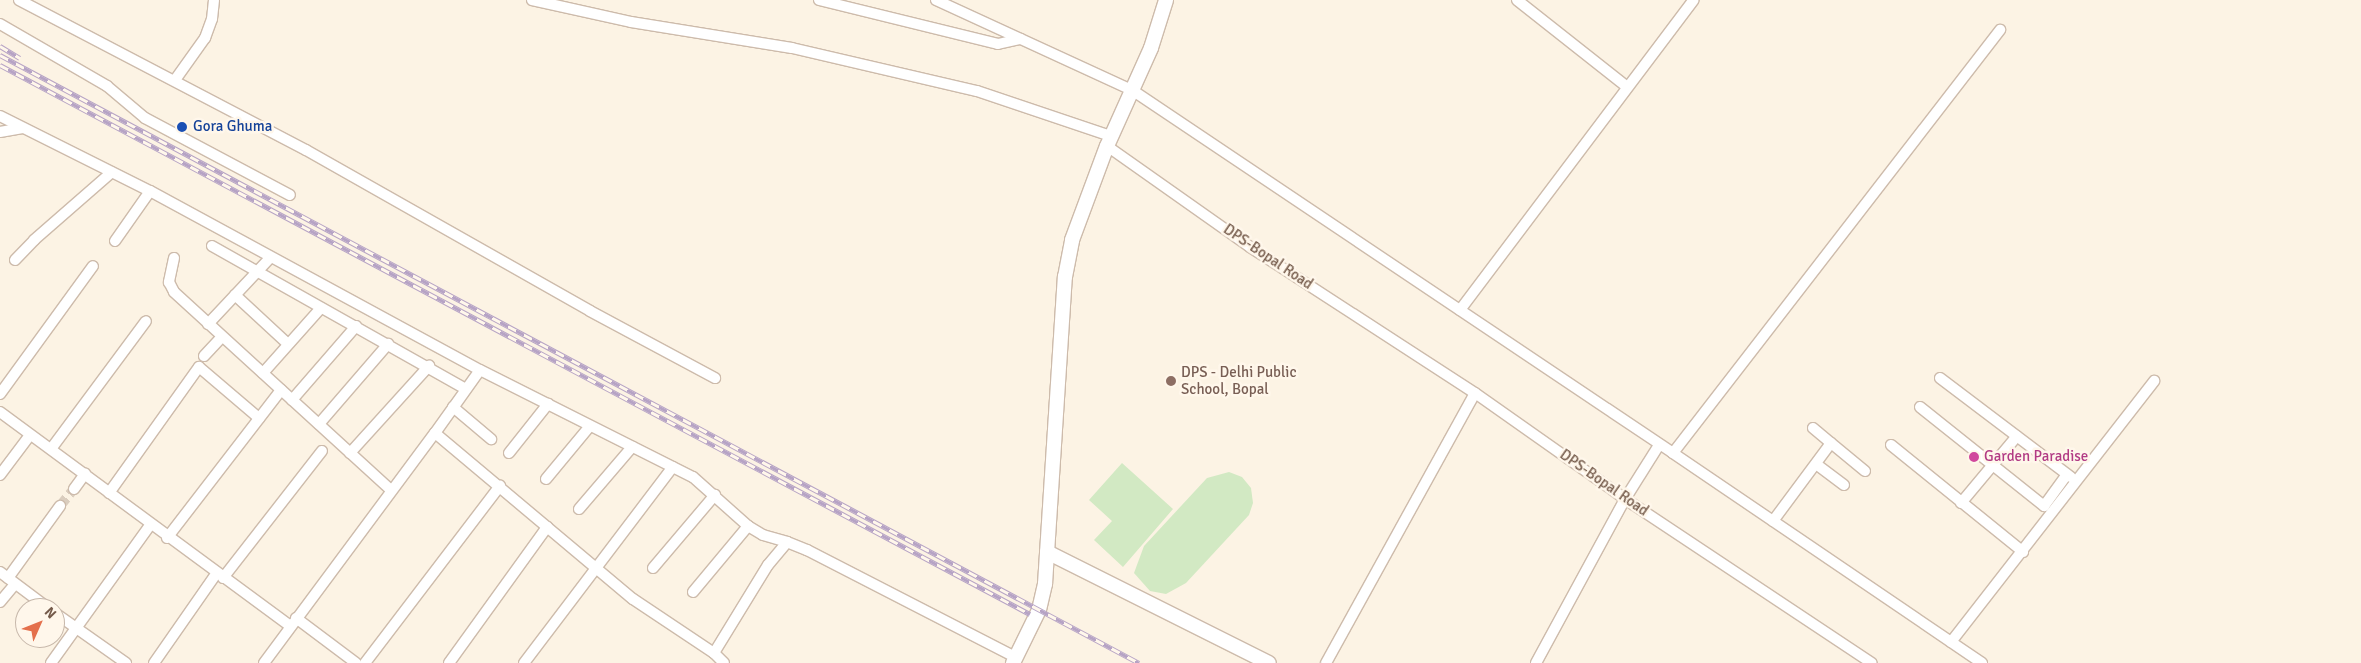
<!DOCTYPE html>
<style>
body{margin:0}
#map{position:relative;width:2361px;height:663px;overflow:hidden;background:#fcf3e4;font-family:Signika,sans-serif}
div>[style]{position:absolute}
.green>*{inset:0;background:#d2e9c3}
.street-tunnel>*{height:10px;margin-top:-5px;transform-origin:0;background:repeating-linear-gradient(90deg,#dacdbe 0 10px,transparent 0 15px)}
.roads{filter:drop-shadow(1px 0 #cdbbab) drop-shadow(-1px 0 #cdbbab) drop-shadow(0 1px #cdbbab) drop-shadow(0 -1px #cdbbab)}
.street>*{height:10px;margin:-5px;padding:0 5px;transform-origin:5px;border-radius:5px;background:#fff}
.secondary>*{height:14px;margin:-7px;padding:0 7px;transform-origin:7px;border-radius:7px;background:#fff}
.rail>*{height:5px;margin-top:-2.5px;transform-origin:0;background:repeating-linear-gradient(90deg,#fff7eb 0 9px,#b6a3c5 0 18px);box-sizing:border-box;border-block:1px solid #b6a3c5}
.dots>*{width:14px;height:14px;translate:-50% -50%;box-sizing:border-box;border:2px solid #fff7eb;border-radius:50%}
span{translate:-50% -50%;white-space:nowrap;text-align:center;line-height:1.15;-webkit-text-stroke:5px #fff7eb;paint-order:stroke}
.transit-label{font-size:15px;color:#164399}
.left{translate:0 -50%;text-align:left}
.street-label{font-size:15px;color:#745a4a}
.education-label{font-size:15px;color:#785e54}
.hotel-label{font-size:15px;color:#b23c85}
.north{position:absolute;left:15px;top:598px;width:50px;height:50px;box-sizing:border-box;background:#fff7eb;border:1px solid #c7b8ab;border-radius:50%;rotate:46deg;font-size:14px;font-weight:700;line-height:20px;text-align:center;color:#745a4a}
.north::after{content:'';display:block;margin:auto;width:18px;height:22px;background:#e4704c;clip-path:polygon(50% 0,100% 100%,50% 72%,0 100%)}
</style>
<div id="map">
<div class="green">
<i style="clip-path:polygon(1122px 463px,1173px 509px,1123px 567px,1094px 540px,1112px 521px,1089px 500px)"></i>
<i style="clip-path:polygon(1229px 472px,1242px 477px,1251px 488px,1253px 503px,1249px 515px,1186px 583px,1166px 594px,1150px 591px,1134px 573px,1144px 546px,1207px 478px)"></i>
</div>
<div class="street-tunnel">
<i style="left:60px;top:506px;width:22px;rotate:-51deg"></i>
</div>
<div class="roads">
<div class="street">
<i style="left:19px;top:0;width:324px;rotate:27.6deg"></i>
<i style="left:306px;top:150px;width:326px;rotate:29.5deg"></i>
<i style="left:590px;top:311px;width:142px;rotate:28.2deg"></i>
<i style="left:532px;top:0;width:101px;rotate:12.5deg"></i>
<i style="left:631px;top:22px;width:163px;rotate:9.2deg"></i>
<i style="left:792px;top:48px;width:190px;rotate:13.1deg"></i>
<i style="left:977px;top:91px;width:141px;rotate:18.6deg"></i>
<i style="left:819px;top:0;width:184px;rotate:13.8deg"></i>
<i style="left:998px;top:44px;width:23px;rotate:-13deg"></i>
<i style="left:936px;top:0;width:216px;rotate:24.7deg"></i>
<i style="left:1132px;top:90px;width:651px;rotate:33.86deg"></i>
<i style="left:1517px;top:0;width:140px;rotate:38.3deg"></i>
<i style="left:0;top:24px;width:124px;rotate:30.1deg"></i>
<i style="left:107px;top:86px;width:50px;rotate:40.1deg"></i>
<i style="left:145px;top:118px;width:164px;rotate:28deg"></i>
<i style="left:175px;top:80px;width:52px;rotate:-54.5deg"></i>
<i style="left:205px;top:38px;width:20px;rotate:-70deg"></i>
<i style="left:212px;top:19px;width:19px;rotate:-84deg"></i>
<i style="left:0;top:116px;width:168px;rotate:26.6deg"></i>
<i style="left:150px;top:191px;width:375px;rotate:28.5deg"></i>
<i style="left:480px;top:370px;width:238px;rotate:26.7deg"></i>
<i style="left:693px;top:477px;width:74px;rotate:41.7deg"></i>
<i style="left:748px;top:526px;width:17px;rotate:31deg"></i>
<i style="left:763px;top:535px;width:25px;rotate:16deg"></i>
<i style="left:0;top:132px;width:23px;rotate:-10deg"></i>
<i style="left:1107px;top:146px;width:175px;rotate:35.2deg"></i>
<i style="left:1250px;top:247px;width:268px;rotate:33deg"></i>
<i style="left:1475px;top:393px;width:184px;rotate:35.2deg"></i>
<i style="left:1625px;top:499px;width:296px;rotate:33.6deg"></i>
<i style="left:115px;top:241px;width:61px;rotate:-55deg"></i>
<i style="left:212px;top:246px;width:291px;rotate:29.4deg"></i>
<i style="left:174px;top:258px;width:25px;rotate:102deg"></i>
<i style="left:169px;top:282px;width:11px;rotate:63deg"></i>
<i style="left:174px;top:292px;width:292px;rotate:42.4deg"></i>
<i style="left:15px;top:260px;width:28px;rotate:-46deg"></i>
<i style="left:34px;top:240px;width:103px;rotate:-41.1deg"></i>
<i style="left:235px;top:295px;width:72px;rotate:42.8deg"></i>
<i style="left:1460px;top:310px;width:388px;rotate:-53deg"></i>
<i style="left:208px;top:324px;width:91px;rotate:-46.8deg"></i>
<i style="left:204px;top:356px;width:26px;rotate:-47deg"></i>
<i style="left:263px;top:373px;width:87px;rotate:-48.3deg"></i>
<i style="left:1940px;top:378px;width:164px;rotate:37.1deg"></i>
<i style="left:0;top:394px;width:158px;rotate:-54deg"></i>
<i style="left:292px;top:400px;width:98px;rotate:-49.1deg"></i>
<i style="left:453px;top:407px;width:50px;rotate:40.1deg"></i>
<i style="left:1920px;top:407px;width:159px;rotate:38.6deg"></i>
<i style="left:2044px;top:506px;width:39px;rotate:-54deg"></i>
<i style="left:0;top:412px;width:360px;rotate:36.4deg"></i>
<i style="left:319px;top:424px;width:106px;rotate:-49.2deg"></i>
<i style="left:1813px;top:428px;width:23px;rotate:40deg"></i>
<i style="left:435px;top:433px;width:77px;rotate:-54.5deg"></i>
<i style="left:1891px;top:445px;width:170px;rotate:39deg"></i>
<i style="left:51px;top:449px;width:159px;rotate:-53.4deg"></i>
<i style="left:350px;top:453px;width:118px;rotate:-47.8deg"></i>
<i style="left:509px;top:453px;width:63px;rotate:-51.5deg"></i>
<i style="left:1816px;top:464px;width:35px;rotate:37deg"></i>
<i style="left:0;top:475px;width:50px;rotate:-53.1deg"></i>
<i style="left:546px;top:479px;width:69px;rotate:-50.3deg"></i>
<i style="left:74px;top:489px;width:19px;rotate:-54deg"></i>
<i style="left:109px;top:493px;width:155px;rotate:-54.5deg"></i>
<i style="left:199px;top:367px;width:79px;rotate:40.4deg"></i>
<i style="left:1961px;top:503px;width:87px;rotate:-50.1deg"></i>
<i style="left:579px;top:509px;width:82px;rotate:-49.5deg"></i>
<i style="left:1773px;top:521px;width:97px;rotate:-53.4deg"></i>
<i style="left:1831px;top:443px;width:44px;rotate:39.5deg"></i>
<i style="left:167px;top:538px;width:187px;rotate:-52.4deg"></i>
<i style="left:653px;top:568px;width:96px;rotate:-49.7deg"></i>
<i style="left:0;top:572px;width:60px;rotate:36.9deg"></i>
<i style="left:8px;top:578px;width:89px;rotate:-54.2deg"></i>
<i style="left:223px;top:578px;width:161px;rotate:-52.1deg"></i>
<i style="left:693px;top:592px;width:86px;rotate:-50.2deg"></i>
<i style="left:0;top:602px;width:23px;rotate:-50deg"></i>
<i style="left:55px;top:613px;width:87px;rotate:35.2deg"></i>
<i style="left:296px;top:618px;width:75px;rotate:36.9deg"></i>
<i style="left:1951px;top:642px;width:331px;rotate:-52.1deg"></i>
<i style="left:714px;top:653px;width:103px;rotate:-58.5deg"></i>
<i style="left:768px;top:565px;width:30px;rotate:-50deg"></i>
<i style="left:787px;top:542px;width:22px;rotate:22deg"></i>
<i style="left:807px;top:550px;width:234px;rotate:27.2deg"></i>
<i style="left:51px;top:663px;width:171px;rotate:-54.3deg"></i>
<i style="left:154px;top:663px;width:108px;rotate:-55.1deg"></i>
<i style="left:264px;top:663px;width:287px;rotate:-53.4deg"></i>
<i style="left:435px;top:433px;width:258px;rotate:40deg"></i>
<i style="left:633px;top:599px;width:97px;rotate:33.7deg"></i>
<i style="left:714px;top:653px;width:14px;rotate:45deg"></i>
<i style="left:365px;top:663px;width:223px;rotate:-52.7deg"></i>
<i style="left:449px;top:663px;width:168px;rotate:-54.2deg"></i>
<i style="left:524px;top:663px;width:246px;rotate:-52.8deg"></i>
<i style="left:1326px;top:663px;width:308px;rotate:-61.1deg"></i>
<i style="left:1536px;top:663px;width:187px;rotate:-61.5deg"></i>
<i style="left:1625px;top:499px;width:64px;rotate:-57.8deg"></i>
<i style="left:1982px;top:663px;width:374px;rotate:-145.8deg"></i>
<i style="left:1673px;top:453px;width:535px;rotate:-52.29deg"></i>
</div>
<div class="secondary">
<i style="left:1047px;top:552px;width:248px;rotate:26.6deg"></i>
<i style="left:1013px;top:663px;width:59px;rotate:-63.9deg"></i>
<i style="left:1039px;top:610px;width:27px;rotate:-77deg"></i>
<i style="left:1045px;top:584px;width:308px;rotate:-86.3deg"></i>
<i style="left:1065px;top:277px;width:38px;rotate:-79deg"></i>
<i style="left:1072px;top:240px;width:100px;rotate:-69.6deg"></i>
<i style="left:1107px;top:146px;width:107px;rotate:-65.8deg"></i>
<i style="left:1151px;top:48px;width:50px;rotate:-72.6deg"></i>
</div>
</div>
<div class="rail">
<i style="left:0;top:46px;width:23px;rotate:31deg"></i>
<i style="left:0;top:55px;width:1291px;rotate:28.09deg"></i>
<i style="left:0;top:65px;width:1167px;rotate:28.06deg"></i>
</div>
<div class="dots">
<i style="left:182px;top:127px;background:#1a4fb4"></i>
<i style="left:1171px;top:381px;background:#8d6e63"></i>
<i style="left:1974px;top:457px;background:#d1479c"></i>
</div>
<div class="transit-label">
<span class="left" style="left:193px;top:127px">Gora Ghuma</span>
</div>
<div class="street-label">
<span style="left:1268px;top:257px;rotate:34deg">DPS-Bopal Road</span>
<span style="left:1604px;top:483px;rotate:35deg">DPS-Bopal Road</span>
</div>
<div class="education-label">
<span class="left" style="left:1181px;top:381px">DPS - Delhi Public<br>School, Bopal</span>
</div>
<div class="hotel-label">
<span class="left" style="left:1984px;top:457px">Garden Paradise</span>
</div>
<div class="north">N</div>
</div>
